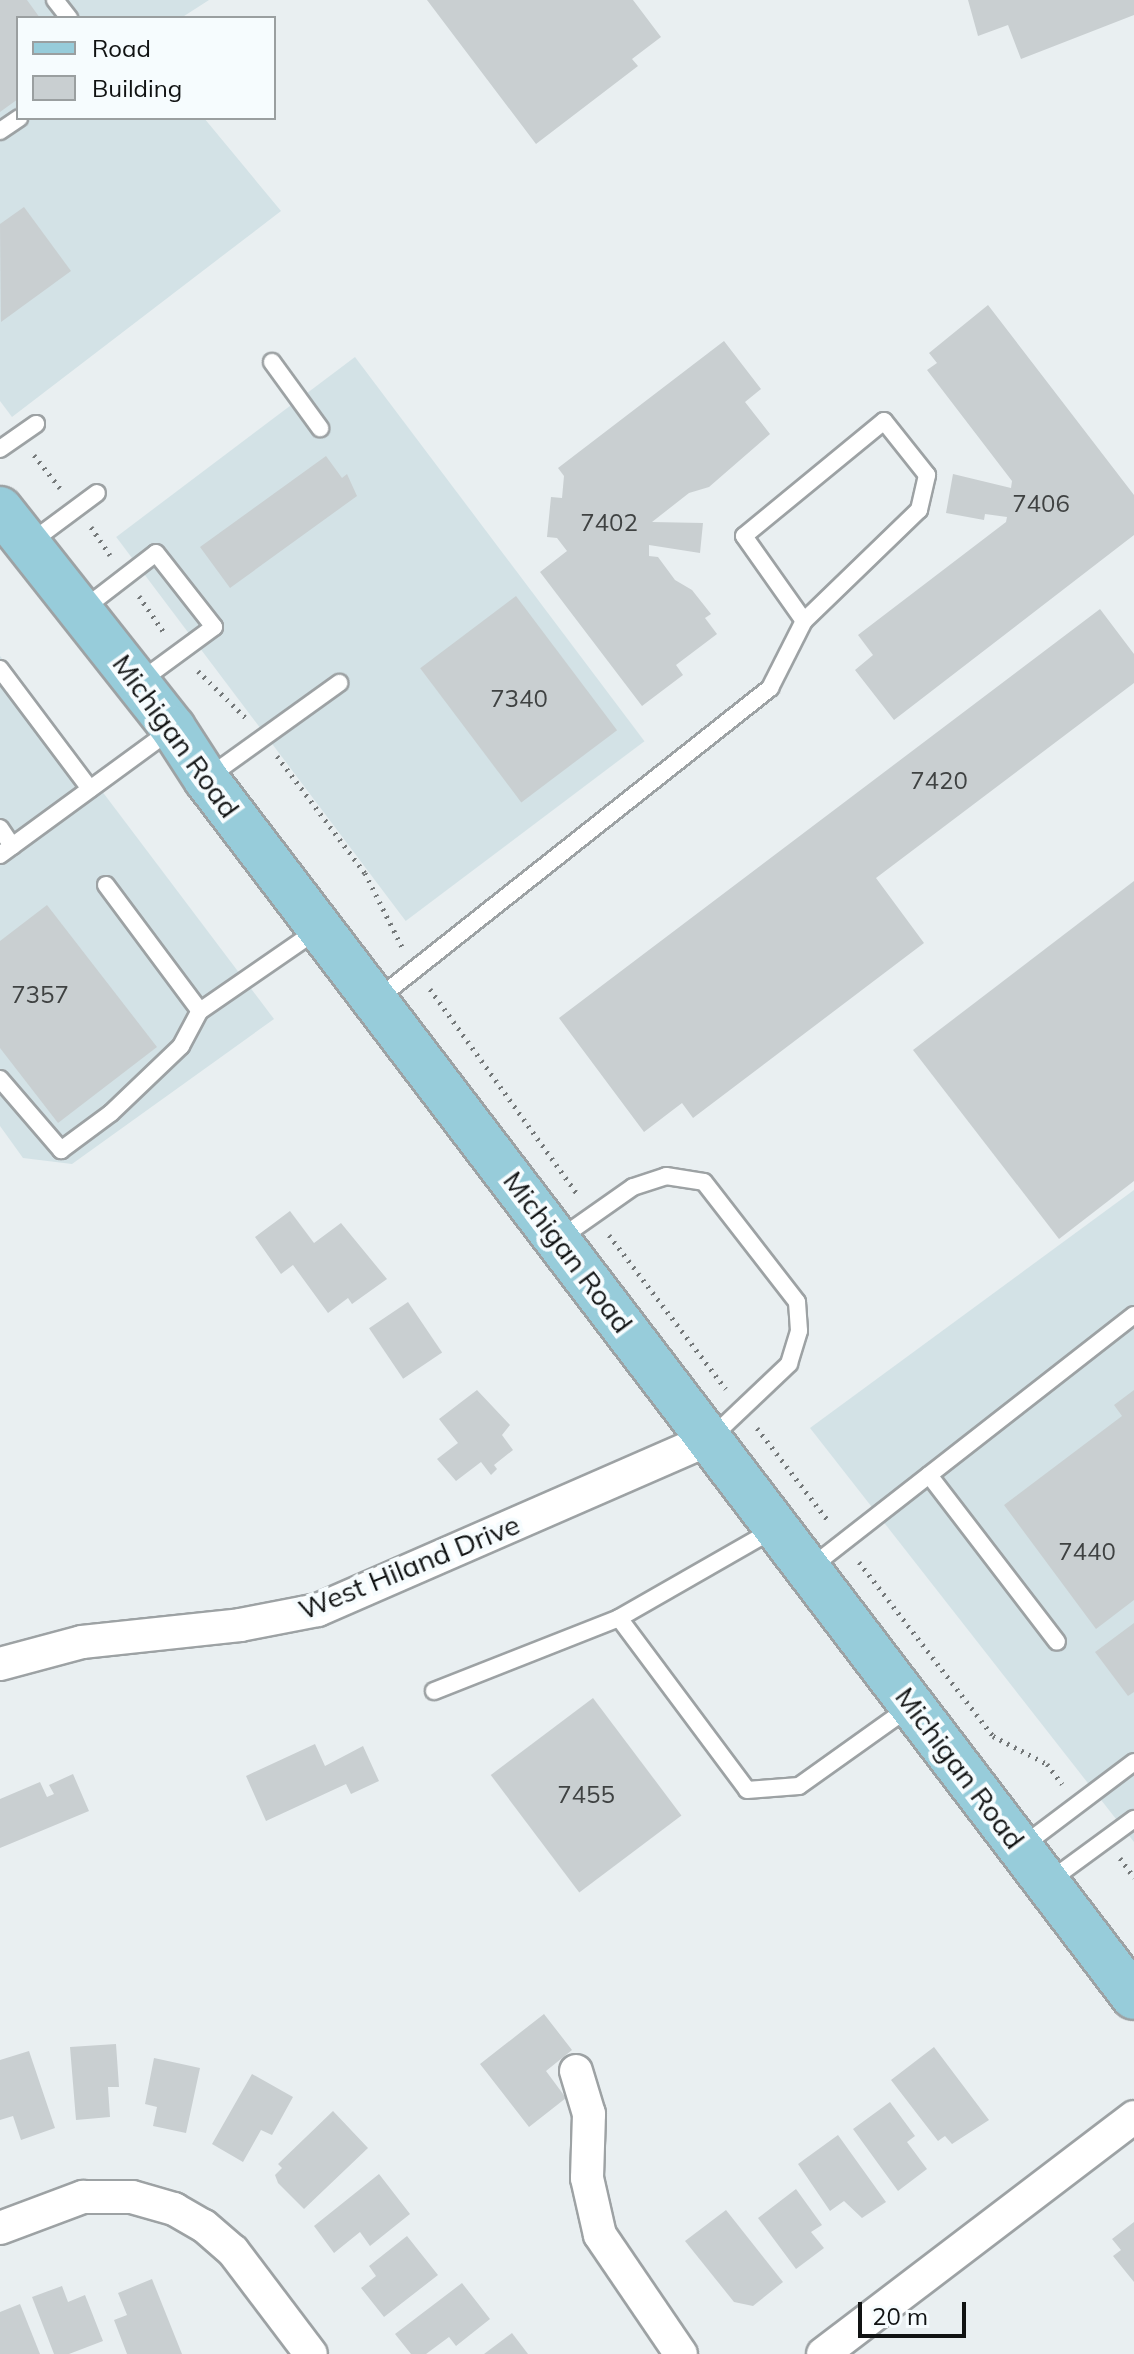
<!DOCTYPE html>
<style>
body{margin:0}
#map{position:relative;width:1134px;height:2354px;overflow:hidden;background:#e9eff1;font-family:Mulish,sans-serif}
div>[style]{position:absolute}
.built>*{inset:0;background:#d3e2e6;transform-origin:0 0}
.building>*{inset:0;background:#c9cfd1;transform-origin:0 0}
.path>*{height:5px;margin-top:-2.5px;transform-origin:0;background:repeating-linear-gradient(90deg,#747879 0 2px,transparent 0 8px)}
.roads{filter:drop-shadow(2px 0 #9da2a4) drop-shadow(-2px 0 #9da2a4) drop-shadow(0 2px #9da2a4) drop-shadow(0 -2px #9da2a4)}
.service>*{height:16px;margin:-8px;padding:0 8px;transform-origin:8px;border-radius:8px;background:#fff}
.minor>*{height:32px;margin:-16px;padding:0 16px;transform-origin:16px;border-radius:16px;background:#fff}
.primary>*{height:44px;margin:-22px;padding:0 22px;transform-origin:22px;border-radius:22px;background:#97ccda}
span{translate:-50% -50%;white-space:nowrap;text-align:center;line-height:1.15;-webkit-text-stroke:8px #f6fcfe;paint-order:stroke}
.number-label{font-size:24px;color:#3f4242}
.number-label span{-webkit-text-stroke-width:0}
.street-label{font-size:28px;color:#111313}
.legend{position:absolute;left:16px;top:16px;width:260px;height:104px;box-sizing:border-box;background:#f6fcfe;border:2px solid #9a9fa0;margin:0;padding:10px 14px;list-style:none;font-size:24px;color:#111313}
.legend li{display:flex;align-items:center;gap:16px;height:40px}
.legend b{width:40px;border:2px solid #9a9fa0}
.scale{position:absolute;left:858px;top:2302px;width:108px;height:36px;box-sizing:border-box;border:4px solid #111313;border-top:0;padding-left:10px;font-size:24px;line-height:28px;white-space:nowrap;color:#111313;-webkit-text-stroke:6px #f6fcfe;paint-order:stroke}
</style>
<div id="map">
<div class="built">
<i style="clip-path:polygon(0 0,209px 0,181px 18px,18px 18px,18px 118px,204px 118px,281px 211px,12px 417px,0 401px)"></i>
<i style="left:355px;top:357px;width:481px;height:299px;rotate:53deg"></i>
<i style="clip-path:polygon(0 656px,274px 1019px,72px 1164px,23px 1158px,0 1126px)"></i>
<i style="clip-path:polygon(1134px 1190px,1134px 1842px,810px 1428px)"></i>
</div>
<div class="building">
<i style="clip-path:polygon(0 0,27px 0,40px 18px,18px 18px,18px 99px,0 112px)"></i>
<i style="clip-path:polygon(427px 0,633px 0,661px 37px,632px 59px,638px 66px,536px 144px)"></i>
<i style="clip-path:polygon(968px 0,1134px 0,1134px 15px,1021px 59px,1008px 25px,978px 36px)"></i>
<i style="clip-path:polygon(24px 207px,71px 271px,1px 322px,0 224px)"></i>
<i style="clip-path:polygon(988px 305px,1134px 495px,1134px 535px,894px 720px,855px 670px,873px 655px,858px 635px,1006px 522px,1007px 517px,985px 514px,984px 520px,946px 513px,953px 474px,1011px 488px,1012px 481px,927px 370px,937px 363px,929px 353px)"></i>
<i style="clip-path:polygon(724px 341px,761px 389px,745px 402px,770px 434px,709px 487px,689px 493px,652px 522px,703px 523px,700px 553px,649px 545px,649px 556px,658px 557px,675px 580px,692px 590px,711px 614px,705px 618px,717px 634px,676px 665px,683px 675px,642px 706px,540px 572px,567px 551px,557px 538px,547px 537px,551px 497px,562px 498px,564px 476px,558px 468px)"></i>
<i style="clip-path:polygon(326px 456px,342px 478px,347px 474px,357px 496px,230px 588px,200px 547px)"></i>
<i style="left:516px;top:596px;width:168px;height:120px;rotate:53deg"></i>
<i style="clip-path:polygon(1100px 609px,1134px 654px,1134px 683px,876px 878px,924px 943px,693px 1118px,682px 1103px,644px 1132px,559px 1018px)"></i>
<i style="clip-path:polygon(1134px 881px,1134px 1181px,1059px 1239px,913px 1050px)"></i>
<i style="clip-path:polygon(47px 905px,157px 1047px,58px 1123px,0 1048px,0 941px)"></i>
<i style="clip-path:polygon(290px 1211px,314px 1243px,341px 1223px,387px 1279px,352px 1304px,348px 1298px,328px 1313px,293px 1265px,281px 1274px,255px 1237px)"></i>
<i style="left:408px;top:1302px;width:61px;height:47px;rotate:56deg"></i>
<i style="clip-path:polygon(477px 1390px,510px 1425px,502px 1435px,513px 1450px,494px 1465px,497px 1469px,491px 1475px,481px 1462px,456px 1481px,437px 1459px,458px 1443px,439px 1419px)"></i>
<i style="clip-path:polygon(1134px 1390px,1134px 1600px,1096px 1629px,1004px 1505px,1122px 1416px,1114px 1405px)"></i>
<i style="clip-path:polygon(1134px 1623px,1134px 1692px,1128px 1696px,1095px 1652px)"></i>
<i style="left:593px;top:1698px;width:147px;height:128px;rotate:53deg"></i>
<i style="clip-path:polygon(315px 1744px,325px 1766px,363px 1746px,379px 1781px,351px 1794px,346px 1784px,266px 1821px,246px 1776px)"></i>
<i style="clip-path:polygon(73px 1774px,89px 1811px,0 1848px,0 1799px,40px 1782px,47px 1797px,54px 1794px,49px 1785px)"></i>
<i style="clip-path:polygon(544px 2014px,572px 2050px,546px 2071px,566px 2098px,529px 2127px,480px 2064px)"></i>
<i style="clip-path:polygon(116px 2044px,119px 2087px,108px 2087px,110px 2117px,76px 2120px,70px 2047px)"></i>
<i style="clip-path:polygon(934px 2047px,989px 2120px,952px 2144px,945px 2136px,938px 2141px,891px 2080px)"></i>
<i style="clip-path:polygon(29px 2051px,55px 2128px,21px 2140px,13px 2116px,0 2120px,0 2060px)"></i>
<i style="clip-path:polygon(154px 2058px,200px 2068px,186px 2133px,153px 2126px,157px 2107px,145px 2104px)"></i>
<i style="clip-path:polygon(252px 2074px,293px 2097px,272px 2135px,261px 2130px,243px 2162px,212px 2144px)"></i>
<i style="clip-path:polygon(890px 2102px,915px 2136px,907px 2142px,927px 2169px,898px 2191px,853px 2129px)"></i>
<i style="clip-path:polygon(333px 2111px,368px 2148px,304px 2209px,278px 2183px,275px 2175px,282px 2168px,278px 2164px)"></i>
<i style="clip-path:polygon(838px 2135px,886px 2202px,862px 2218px,844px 2201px,830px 2211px,798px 2164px)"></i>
<i style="clip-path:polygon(379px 2174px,410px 2214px,370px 2246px,360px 2232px,334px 2253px,314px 2226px)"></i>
<i style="clip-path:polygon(796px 2189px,822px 2225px,811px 2232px,824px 2248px,796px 2269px,758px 2218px)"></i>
<i style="clip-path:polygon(726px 2210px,783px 2282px,753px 2306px,734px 2302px,685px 2241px)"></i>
<i style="clip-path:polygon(1134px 2222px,1134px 2282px,1113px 2256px,1121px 2250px,1112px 2239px)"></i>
<i style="clip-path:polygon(407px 2236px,438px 2275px,384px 2317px,361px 2288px,376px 2276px,369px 2266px)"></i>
<i style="clip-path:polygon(152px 2279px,182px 2354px,127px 2354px,114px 2320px,127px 2315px,118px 2293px)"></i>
<i style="clip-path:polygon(462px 2283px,490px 2319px,456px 2346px,449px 2337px,426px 2354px,411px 2354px,395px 2334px)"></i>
<i style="clip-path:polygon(62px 2286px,68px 2302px,85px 2295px,103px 2341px,69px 2354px,54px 2354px,32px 2297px)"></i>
<i style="clip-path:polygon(20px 2304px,40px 2354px,0 2354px,0 2312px)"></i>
<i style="clip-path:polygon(512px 2333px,528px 2354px,484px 2354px)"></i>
</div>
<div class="path">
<i style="left:34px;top:455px;width:42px;rotate:51.8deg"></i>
<i style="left:91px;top:527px;width:34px;rotate:56deg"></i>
<i style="left:139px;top:596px;width:46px;rotate:55.6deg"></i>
<i style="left:198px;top:671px;width:70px;rotate:44.4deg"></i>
<i style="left:277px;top:756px;width:146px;rotate:53.1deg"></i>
<i style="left:365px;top:873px;width:83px;rotate:63.4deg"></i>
<i style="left:430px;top:989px;width:254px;rotate:54.3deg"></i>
<i style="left:609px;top:1235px;width:193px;rotate:52.8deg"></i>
<i style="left:757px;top:1428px;width:118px;rotate:52.5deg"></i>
<i style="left:859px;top:1562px;width:220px;rotate:52.4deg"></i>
<i style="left:993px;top:1736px;width:61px;rotate:27.4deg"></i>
<i style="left:1047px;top:1764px;width:25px;rotate:53deg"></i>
<i style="left:1120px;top:1858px;width:24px;rotate:54deg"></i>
</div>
<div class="roads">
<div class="service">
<i style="left:55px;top:0;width:23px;rotate:52deg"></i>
<i style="left:0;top:131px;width:23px;rotate:-34deg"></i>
<i style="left:272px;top:362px;width:82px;rotate:54deg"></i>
<i style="left:0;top:449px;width:44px;rotate:-34.8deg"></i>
<i style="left:31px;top:542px;width:82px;rotate:-36.6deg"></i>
<i style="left:82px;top:610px;width:93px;rotate:-37.6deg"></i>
<i style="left:156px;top:553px;width:94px;rotate:51.9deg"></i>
<i style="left:214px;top:627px;width:93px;rotate:143.7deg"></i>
<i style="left:0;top:669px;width:150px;rotate:53.1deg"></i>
<i style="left:207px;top:778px;width:163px;rotate:-35.7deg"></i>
<i style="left:0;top:828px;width:22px;rotate:56deg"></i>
<i style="left:0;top:855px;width:213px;rotate:-36.2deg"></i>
<i style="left:106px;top:885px;width:157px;rotate:53.3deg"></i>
<i style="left:200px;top:1011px;width:145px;rotate:-34.6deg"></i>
<i style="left:376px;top:1000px;width:503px;rotate:-38.37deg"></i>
<i style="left:770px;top:688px;width:75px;rotate:-63.1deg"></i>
<i style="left:804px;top:621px;width:160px;rotate:-44deg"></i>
<i style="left:919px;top:510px;width:36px;rotate:-77deg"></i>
<i style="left:927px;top:475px;width:69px;rotate:-128.5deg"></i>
<i style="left:884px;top:421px;width:181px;rotate:140.6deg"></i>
<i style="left:744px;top:536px;width:104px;rotate:54.8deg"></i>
<i style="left:0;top:1079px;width:94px;rotate:49.3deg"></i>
<i style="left:61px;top:1150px;width:62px;rotate:-36.5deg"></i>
<i style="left:111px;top:1113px;width:97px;rotate:-43.7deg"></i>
<i style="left:181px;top:1046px;width:40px;rotate:-62deg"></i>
<i style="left:559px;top:1239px;width:90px;rotate:-35.1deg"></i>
<i style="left:633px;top:1187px;width:35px;rotate:-18deg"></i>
<i style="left:666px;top:1176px;width:38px;rotate:9deg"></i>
<i style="left:704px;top:1182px;width:152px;rotate:52.2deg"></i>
<i style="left:797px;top:1302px;width:29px;rotate:86deg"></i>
<i style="left:799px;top:1331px;width:34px;rotate:107deg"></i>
<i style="left:789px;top:1364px;width:109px;rotate:136.5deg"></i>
<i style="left:929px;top:1475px;width:210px;rotate:52.5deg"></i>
<i style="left:810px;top:1568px;width:411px;rotate:-38deg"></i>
<i style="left:619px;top:1618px;width:214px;rotate:53.3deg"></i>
<i style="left:747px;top:1790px;width:52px;rotate:-4.4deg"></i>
<i style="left:799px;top:1786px;width:138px;rotate:-35.5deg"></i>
<i style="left:434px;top:1691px;width:199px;rotate:-21.5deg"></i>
<i style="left:619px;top:1618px;width:181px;rotate:-29.8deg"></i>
<i style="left:1020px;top:1848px;width:143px;rotate:-37deg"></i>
<i style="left:1048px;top:1882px;width:107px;rotate:-36.2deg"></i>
</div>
<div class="minor">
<i style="left:0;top:1664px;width:85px;rotate:-15deg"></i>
<i style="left:82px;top:1642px;width:159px;rotate:-6.1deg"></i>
<i style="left:240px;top:1625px;width:79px;rotate:-10.9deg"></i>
<i style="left:318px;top:1610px;width:428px;rotate:-23.6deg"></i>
<i style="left:576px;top:2071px;width:45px;rotate:73.2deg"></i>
<i style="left:589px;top:2114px;width:64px;rotate:91.8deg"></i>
<i style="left:587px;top:2178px;width:58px;rotate:77.2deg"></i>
<i style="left:600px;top:2235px;width:144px;rotate:55.8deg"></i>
<i style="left:0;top:2228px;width:89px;rotate:-20.5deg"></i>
<i style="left:83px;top:2197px;width:49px"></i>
<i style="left:132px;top:2197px;width:44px;rotate:15.9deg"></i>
<i style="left:174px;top:2209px;width:34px;rotate:30deg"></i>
<i style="left:204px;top:2226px;width:38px;rotate:41deg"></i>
<i style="left:233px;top:2251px;width:129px;rotate:52.9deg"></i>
<i style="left:823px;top:2354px;width:391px;rotate:-37.3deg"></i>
</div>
<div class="primary">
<i style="left:0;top:509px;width:279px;rotate:51.7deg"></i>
<i style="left:173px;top:728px;width:61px;rotate:57.1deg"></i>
<i style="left:206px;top:779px;width:1531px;rotate:52.7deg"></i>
</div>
</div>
<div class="number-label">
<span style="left:1041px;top:504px">7406</span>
<span style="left:609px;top:523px">7402</span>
<span style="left:519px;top:699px">7340</span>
<span style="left:939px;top:781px">7420</span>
<span style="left:40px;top:995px">7357</span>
<span style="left:1087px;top:1552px">7440</span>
<span style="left:586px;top:1795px">7455</span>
</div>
<div class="street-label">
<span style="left:176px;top:736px;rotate:54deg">Michigan Road</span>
<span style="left:568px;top:1252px;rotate:53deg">Michigan Road</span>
<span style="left:409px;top:1567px;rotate:-22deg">West Hiland Drive</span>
<span style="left:960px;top:1768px;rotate:53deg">Michigan Road</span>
</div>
<ul class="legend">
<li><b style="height:10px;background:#97ccda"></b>Road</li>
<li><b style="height:22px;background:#c9cfd1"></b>Building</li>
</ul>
<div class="scale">20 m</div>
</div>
